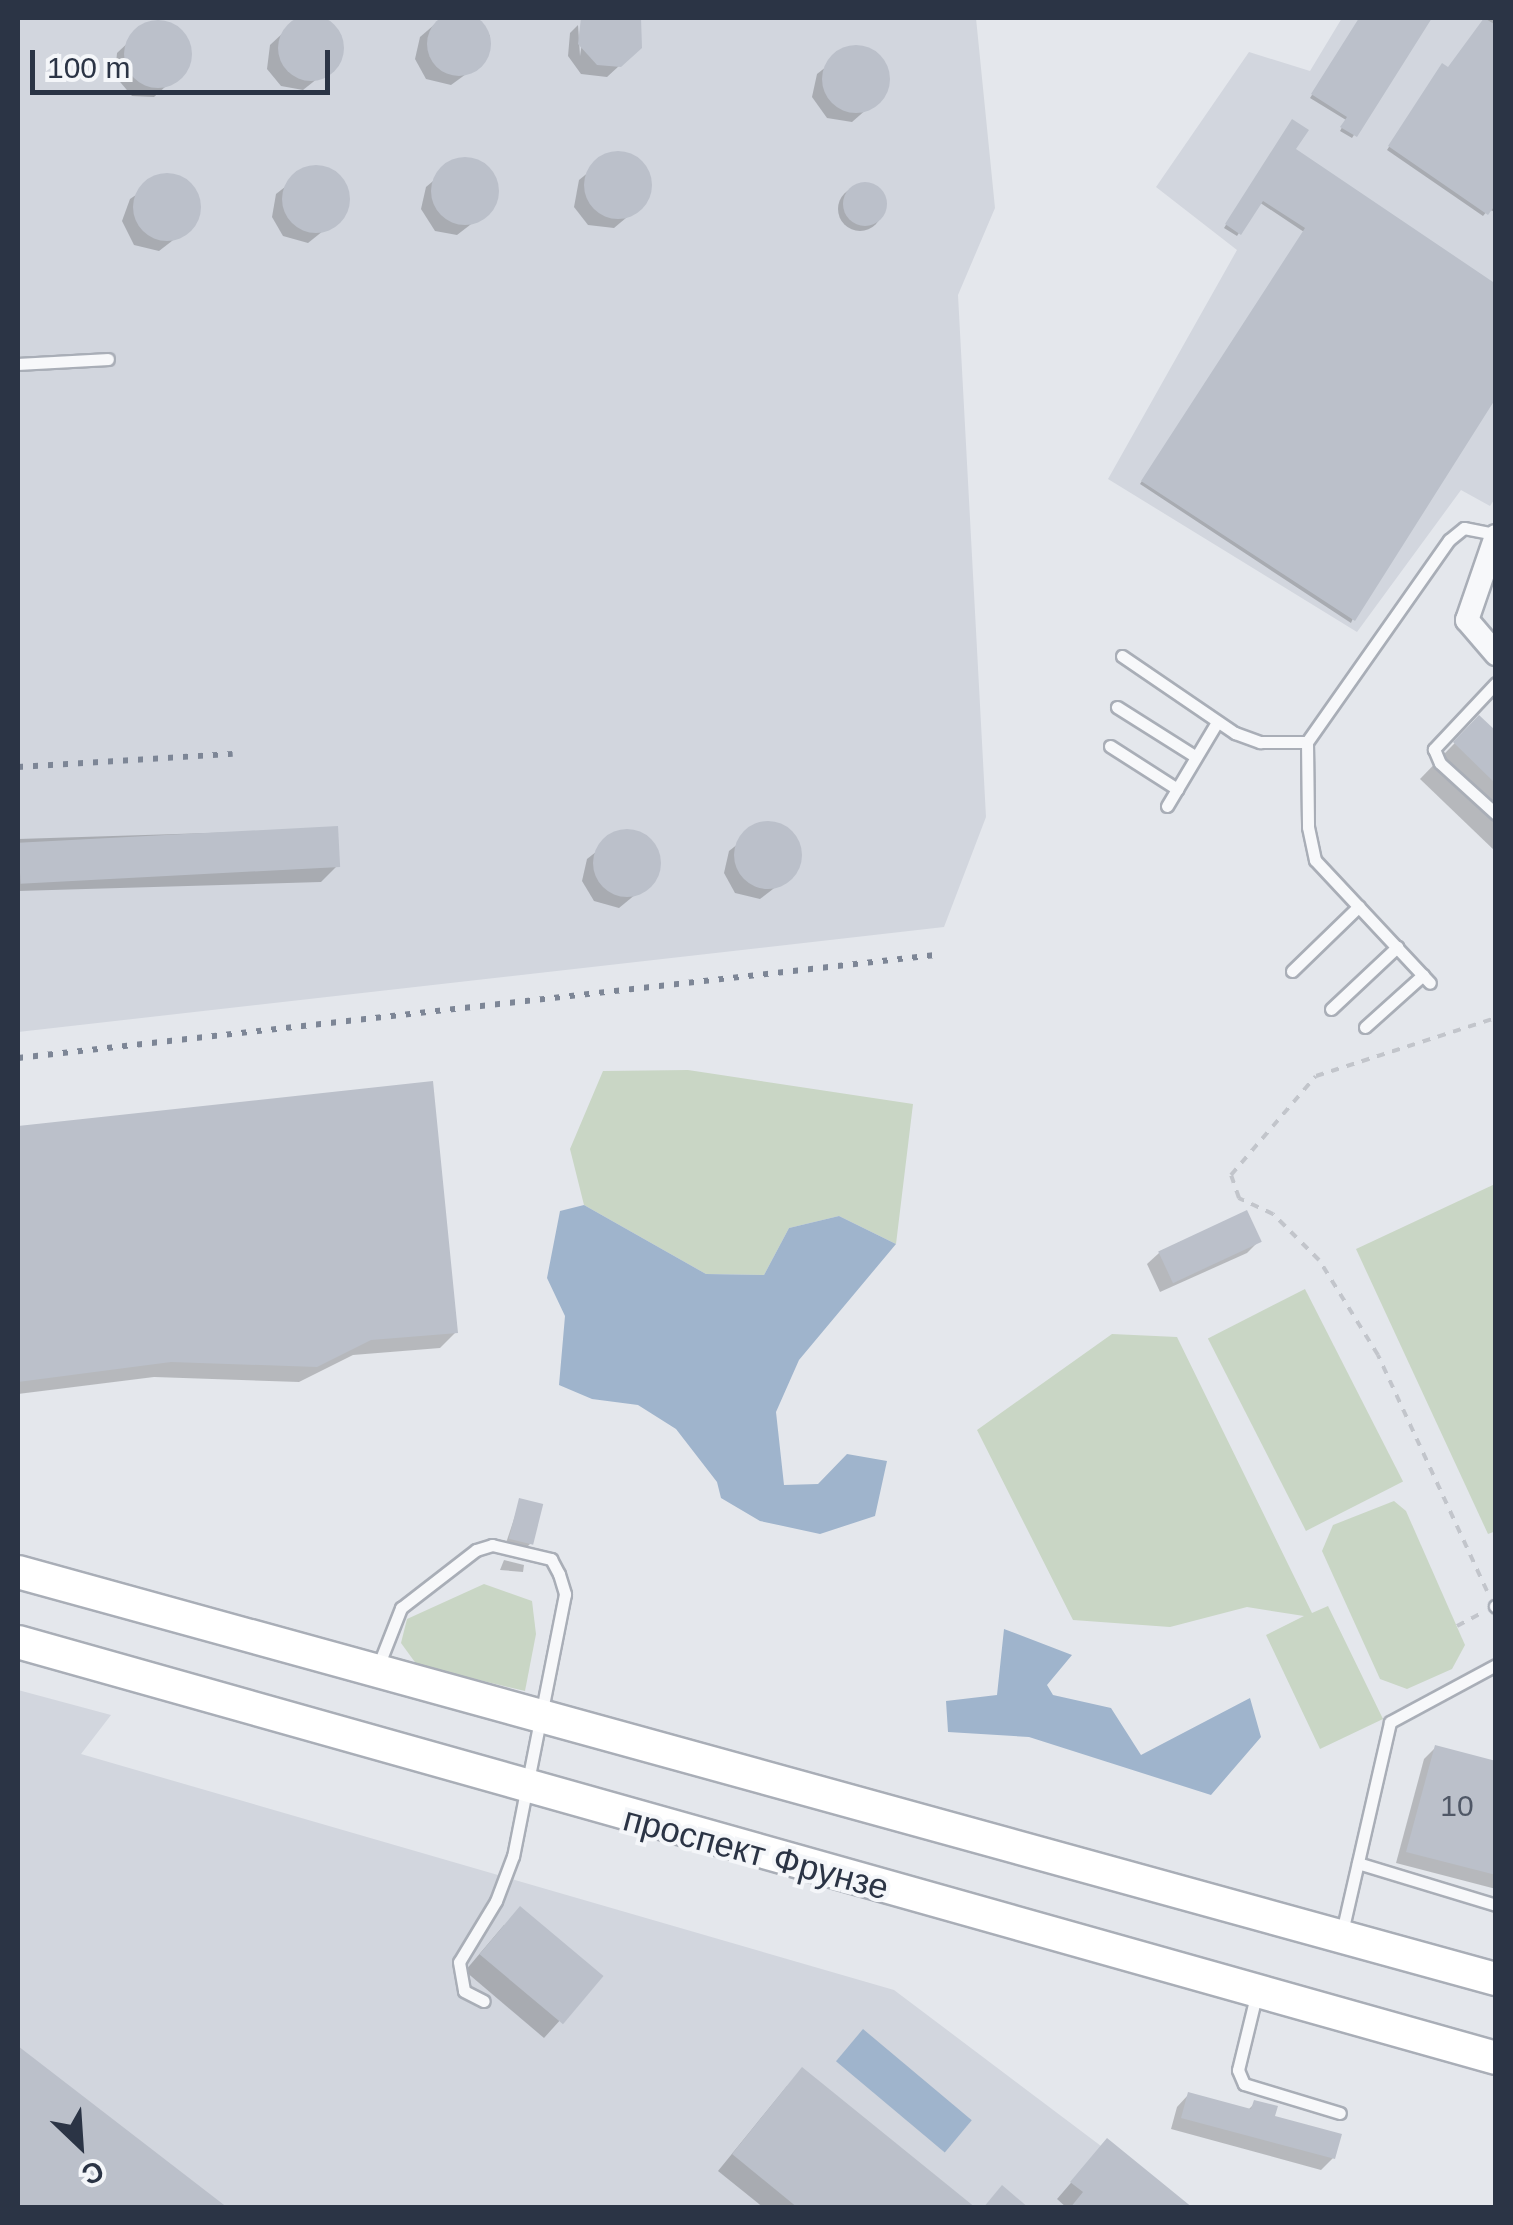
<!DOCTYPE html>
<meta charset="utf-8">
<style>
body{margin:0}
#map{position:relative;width:1513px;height:2225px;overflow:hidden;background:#e4e7ec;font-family:Helvetica,sans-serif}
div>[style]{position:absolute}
.built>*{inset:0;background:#d2d6de}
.green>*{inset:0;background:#c9d6c5;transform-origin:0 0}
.water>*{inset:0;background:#9fb4cc;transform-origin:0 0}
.shadow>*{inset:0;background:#0003}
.round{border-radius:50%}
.building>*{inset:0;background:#bbc0ca;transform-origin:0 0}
.path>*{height:4px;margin-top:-2px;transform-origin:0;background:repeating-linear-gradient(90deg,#c2c5cb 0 8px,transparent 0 16px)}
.roads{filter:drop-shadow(2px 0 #a9aeb7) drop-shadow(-2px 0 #a9aeb7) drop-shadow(0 2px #a9aeb7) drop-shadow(0 -2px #a9aeb7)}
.lane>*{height:11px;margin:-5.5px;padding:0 5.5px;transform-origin:5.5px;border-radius:5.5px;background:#f7f8fa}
.street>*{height:22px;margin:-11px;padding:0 11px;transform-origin:11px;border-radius:11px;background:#f7f8fa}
.secondary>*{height:32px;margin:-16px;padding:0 16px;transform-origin:16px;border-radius:16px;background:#fff}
.rail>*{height:6px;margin-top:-3px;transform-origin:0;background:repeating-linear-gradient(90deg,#7d8696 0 5px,transparent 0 15px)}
span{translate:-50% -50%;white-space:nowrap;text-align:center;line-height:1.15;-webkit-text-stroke:8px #f4f6f9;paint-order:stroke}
.number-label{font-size:30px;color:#4f5766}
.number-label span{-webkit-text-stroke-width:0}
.street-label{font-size:35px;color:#2b3445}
.frame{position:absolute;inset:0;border:20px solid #2b3445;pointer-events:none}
.north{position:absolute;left:30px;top:2095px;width:100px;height:100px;-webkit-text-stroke:8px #f4f6f9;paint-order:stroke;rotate:155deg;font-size:28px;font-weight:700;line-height:40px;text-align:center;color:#2b3445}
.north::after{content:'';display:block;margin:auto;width:35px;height:45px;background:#2b3445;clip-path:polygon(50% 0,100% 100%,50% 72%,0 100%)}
.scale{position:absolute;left:30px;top:50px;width:300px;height:45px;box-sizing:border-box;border:5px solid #2b3445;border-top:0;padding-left:12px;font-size:30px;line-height:35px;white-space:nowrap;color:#2b3445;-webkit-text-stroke:8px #f4f6f9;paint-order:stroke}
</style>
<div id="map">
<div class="built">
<i style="clip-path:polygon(18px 18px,976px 18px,995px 208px,958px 295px,986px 817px,944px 927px,18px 1032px)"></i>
<i style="clip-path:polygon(1342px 18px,1495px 18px,1496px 497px,1490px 506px,1461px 490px,1357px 632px,1108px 479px,1237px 250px,1156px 187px,1249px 52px,1310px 71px)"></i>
<i style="clip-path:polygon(18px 1690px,111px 1715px,81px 1754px,894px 1990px,1182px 2207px,18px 2207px)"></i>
</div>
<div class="green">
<i style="clip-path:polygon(688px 1070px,913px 1104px,896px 1244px,839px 1216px,789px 1228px,764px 1275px,706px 1274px,584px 1205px,570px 1149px,603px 1071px)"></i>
<i style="clip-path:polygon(1495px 1184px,1496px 1531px,1488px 1534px,1356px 1249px)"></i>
<i style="left:1305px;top:1289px;width:216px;height:109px;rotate:63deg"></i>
<i style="clip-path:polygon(1112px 1334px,1177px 1337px,1312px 1613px,1328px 1606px,1383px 1719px,1320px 1749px,1266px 1635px,1304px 1616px,1247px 1607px,1170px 1627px,1073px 1620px,977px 1430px)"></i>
<i style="clip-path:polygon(1394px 1501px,1406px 1511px,1465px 1645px,1452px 1669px,1407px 1689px,1380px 1679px,1322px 1551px,1333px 1525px)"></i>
<i style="clip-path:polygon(484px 1584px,532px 1601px,536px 1634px,525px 1691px,417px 1665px,401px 1643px,407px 1619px)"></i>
</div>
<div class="water">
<i style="clip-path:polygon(584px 1205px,706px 1274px,764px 1275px,789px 1228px,839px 1216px,896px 1244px,799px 1360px,776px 1412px,784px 1485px,818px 1484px,847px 1454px,887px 1461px,875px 1516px,820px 1534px,760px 1521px,721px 1498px,717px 1482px,676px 1429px,638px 1405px,592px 1399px,559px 1385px,565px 1316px,547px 1278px,560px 1211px)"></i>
<i style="clip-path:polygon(1004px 1629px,1072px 1655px,1047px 1685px,1053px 1695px,1111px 1708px,1141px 1755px,1250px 1698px,1261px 1737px,1211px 1795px,1029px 1737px,948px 1732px,946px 1701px,997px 1695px)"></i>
<i style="left:863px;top:2029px;width:142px;height:42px;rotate:40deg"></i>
</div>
<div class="shadow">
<i style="clip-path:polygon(299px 18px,324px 18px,340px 36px,337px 63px,303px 90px,281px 86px,267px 69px,270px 45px)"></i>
<i style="clip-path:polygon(442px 18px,478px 18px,490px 36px,484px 61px,451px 85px,426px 79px,415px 59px,420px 37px)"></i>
<i style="clip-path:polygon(586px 18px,635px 18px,641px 23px,632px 54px,607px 77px,581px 74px,568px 56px,570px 33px,578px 25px,580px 56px)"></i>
<i style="clip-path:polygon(1361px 18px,1429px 18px,1352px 138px,1340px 131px,1346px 120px,1310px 98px)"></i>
<i style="clip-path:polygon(1488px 18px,1496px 18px,1496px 213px,1489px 209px,1483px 216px,1387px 150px,1439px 69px,1448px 70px)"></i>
<i style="clip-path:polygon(148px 24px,172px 26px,188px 44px,187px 67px,154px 97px,132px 96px,115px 76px,117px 53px)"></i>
<i style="clip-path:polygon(850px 48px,874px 52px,888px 73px,883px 95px,852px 122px,827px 118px,812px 97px,817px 74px)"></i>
<i style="clip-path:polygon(1290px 125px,1293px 150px,1496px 287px,1351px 623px,1140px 484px,1304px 232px,1259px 202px,1237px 236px,1224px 228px)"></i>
<i style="clip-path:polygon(611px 154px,635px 158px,649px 179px,645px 202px,614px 228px,588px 225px,574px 207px,579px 180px)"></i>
<i style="clip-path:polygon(458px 160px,482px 165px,496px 186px,492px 208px,457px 235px,435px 231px,421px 209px,426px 187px)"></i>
<i style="clip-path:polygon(309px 168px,333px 172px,347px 193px,343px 215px,308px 243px,283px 236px,272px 217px,276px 194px)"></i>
<i style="clip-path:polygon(165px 175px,187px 183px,198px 201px,194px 224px,159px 251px,134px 245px,122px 221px,130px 199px)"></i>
<i class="round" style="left:838px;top:187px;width:44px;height:44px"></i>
<i style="clip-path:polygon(1479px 718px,1496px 734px,1496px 852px,1420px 779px)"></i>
<i style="clip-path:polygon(762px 825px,785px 829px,799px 850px,795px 872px,760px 899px,735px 893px,724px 873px,729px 851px)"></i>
<i style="clip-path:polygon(336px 829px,337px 866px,321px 882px,18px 891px,18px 839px)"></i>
<i style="clip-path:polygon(620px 833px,644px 837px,657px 858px,653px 880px,619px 908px,594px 901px,582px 881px,587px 859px)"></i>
<i style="clip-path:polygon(430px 1084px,456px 1332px,440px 1348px,353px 1355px,299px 1382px,154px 1377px,18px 1394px,18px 1128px)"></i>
<i style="clip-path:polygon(1259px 1241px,1247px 1253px,1160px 1292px,1147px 1264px,1159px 1253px)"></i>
<i style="clip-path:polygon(520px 1501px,530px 1544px,526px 1548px,506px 1543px)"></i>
<i style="clip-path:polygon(504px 1560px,524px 1565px,523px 1572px,500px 1570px)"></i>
<i style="clip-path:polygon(1435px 1748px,1496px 1764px,1496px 1889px,1396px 1863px,1424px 1759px)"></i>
<i style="clip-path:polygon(504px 1925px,599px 1977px,544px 2038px,465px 1971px)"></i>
<i style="clip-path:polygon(18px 2049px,223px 2208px,18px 2208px)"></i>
<i style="clip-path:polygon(787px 2086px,972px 2208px,764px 2208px,718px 2171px)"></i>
<i style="clip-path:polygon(1188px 2095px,1247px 2111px,1255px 2103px,1333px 2158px,1321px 2170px,1171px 2129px,1177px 2107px)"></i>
<i style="clip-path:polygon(1107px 2141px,1189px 2208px,1067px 2208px,1057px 2199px)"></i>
</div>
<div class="building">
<i class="round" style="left:427px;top:12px;width:64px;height:64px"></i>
<i class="round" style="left:278px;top:15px;width:66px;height:66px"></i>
<i style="clip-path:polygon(581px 18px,641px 18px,642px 48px,621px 67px,597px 65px,578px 44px)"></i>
<i style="clip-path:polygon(1359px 18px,1432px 18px,1357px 137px,1340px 127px,1347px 117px,1311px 94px)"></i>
<i style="clip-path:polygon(1484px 18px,1496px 25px,1496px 204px,1488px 215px,1388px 146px,1442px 63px,1448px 67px)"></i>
<i class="round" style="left:124px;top:20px;width:68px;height:68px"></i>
<i class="round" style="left:822px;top:45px;width:68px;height:68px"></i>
<i style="clip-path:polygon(1292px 119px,1309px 130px,1296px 149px,1496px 284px,1496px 398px,1355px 621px,1141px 481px,1305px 228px,1263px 201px,1241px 235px,1225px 224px)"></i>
<i class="round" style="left:584px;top:151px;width:68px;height:68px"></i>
<i class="round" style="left:431px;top:157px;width:68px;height:68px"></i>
<i class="round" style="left:282px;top:165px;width:68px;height:68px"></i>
<i class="round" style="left:133px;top:173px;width:68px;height:68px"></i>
<i class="round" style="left:843px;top:182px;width:44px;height:44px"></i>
<i style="clip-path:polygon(1479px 715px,1496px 731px,1496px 784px,1453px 742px)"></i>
<i class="round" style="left:734px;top:821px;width:68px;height:68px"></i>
<i style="left:338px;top:826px;width:41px;height:320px;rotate:87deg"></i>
<i class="round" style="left:593px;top:829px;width:68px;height:68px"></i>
<i style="clip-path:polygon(433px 1081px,458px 1333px,371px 1340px,317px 1367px,171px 1362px,18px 1382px,18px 1126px)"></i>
<i style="left:1247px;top:1210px;width:35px;height:98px;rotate:65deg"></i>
<i style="left:519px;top:1498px;width:25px;height:42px;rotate:14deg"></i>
<i style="clip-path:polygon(1435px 1745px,1496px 1761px,1496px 1875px,1406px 1852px)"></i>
<i style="left:520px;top:1906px;width:109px;height:63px;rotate:40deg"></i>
<i style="clip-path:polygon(18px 2046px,228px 2208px,18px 2208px)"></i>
<i style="clip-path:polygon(802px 2067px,976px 2208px,798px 2208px,732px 2154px)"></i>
<i style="clip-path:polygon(1188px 2092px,1251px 2109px,1254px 2100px,1278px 2106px,1275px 2116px,1342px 2134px,1335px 2159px,1181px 2118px)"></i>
<i style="clip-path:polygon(1107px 2138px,1193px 2208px,1070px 2208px,1083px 2192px,1070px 2182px)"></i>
<i style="clip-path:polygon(1002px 2185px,1029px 2208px,983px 2208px)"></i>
</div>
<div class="path">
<i style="left:1487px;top:1591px;width:260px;rotate:-114.8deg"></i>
<i style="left:1378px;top:1355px;width:112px;rotate:-121.8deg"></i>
<i style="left:1319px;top:1260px;width:65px;rotate:-135deg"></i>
<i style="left:1273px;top:1214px;width:38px;rotate:-155deg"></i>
<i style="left:1239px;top:1198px;width:24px;rotate:-109deg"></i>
<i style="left:1231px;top:1175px;width:130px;rotate:-49.4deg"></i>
<i style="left:1316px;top:1076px;width:189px;rotate:-17.9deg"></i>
<i style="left:1457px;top:1626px;width:30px;rotate:-28deg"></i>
</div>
<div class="roads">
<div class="lane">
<i style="left:18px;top:364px;width:90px;rotate:-3.2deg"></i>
<i style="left:1122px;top:656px;width:137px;rotate:34.3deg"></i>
<i style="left:1235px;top:733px;width:27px;rotate:20deg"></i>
<i style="left:1260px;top:742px;width:47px"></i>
<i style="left:1307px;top:742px;width:247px;rotate:-54.9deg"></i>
<i style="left:1449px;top:540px;width:19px;rotate:-39deg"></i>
<i style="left:1464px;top:528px;width:33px;rotate:11deg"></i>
<i style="left:1496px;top:683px;width:91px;rotate:133.2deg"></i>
<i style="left:1434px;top:749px;width:15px;rotate:67deg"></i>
<i style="left:1440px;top:763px;width:76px;rotate:42.3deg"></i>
<i style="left:1117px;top:707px;width:93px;rotate:32.3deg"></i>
<i style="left:1307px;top:742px;width:85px;rotate:89.3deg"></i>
<i style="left:1308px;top:827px;width:34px;rotate:78deg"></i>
<i style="left:1315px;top:860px;width:168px;rotate:46.9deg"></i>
<i style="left:1110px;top:746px;width:80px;rotate:32.7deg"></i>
<i style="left:1167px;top:806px;width:98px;rotate:-59.2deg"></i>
<i style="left:1292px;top:971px;width:93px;rotate:-44.1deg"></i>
<i style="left:1331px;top:1009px;width:91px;rotate:-43.2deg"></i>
<i style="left:1365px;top:1027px;width:78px;rotate:-41.9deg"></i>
<i style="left:1495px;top:1606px;width:1px;rotate:45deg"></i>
<i style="left:377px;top:1669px;width:66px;rotate:-68.5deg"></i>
<i style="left:401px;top:1608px;width:95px;rotate:-37.7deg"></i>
<i style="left:476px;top:1550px;width:17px;rotate:-17deg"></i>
<i style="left:492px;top:1545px;width:61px;rotate:13.3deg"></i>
<i style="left:551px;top:1559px;width:17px;rotate:62deg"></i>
<i style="left:559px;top:1574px;width:21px;rotate:73deg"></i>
<i style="left:565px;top:1594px;width:267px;rotate:101.2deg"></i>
<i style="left:513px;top:1856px;width:48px;rotate:110.7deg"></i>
<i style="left:496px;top:1901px;width:71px;rotate:121.2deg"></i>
<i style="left:459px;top:1962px;width:29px;rotate:80deg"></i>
<i style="left:464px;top:1991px;width:22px;rotate:27deg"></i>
<i style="left:1358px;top:1863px;width:144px;rotate:16.9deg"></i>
<i style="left:1342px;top:1932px;width:215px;rotate:-77.1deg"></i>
<i style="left:1390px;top:1722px;width:120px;rotate:-28.3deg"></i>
<i style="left:1256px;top:1996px;width:76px;rotate:103.7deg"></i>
<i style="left:1238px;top:2070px;width:15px;rotate:67deg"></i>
<i style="left:1244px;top:2084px;width:100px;rotate:16.8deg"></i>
</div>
<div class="street">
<i style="left:1496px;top:536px;width:89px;rotate:109deg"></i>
<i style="left:1467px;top:620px;width:45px;rotate:49.5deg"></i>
</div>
<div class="secondary">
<i style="left:18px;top:1572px;width:1533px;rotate:15.4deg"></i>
<i style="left:18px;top:1642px;width:1535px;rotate:15.72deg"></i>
</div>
</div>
<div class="rail">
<i style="left:18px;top:767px;width:215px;rotate:-3.5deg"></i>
<i style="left:18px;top:1058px;width:923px;rotate:-6.41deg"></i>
</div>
<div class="number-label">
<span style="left:1457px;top:1806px">10</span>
</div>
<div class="street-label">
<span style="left:756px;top:1853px;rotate:15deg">проспект Фрунзе</span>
</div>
<div class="frame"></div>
<div class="north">С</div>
<div class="scale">100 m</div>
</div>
